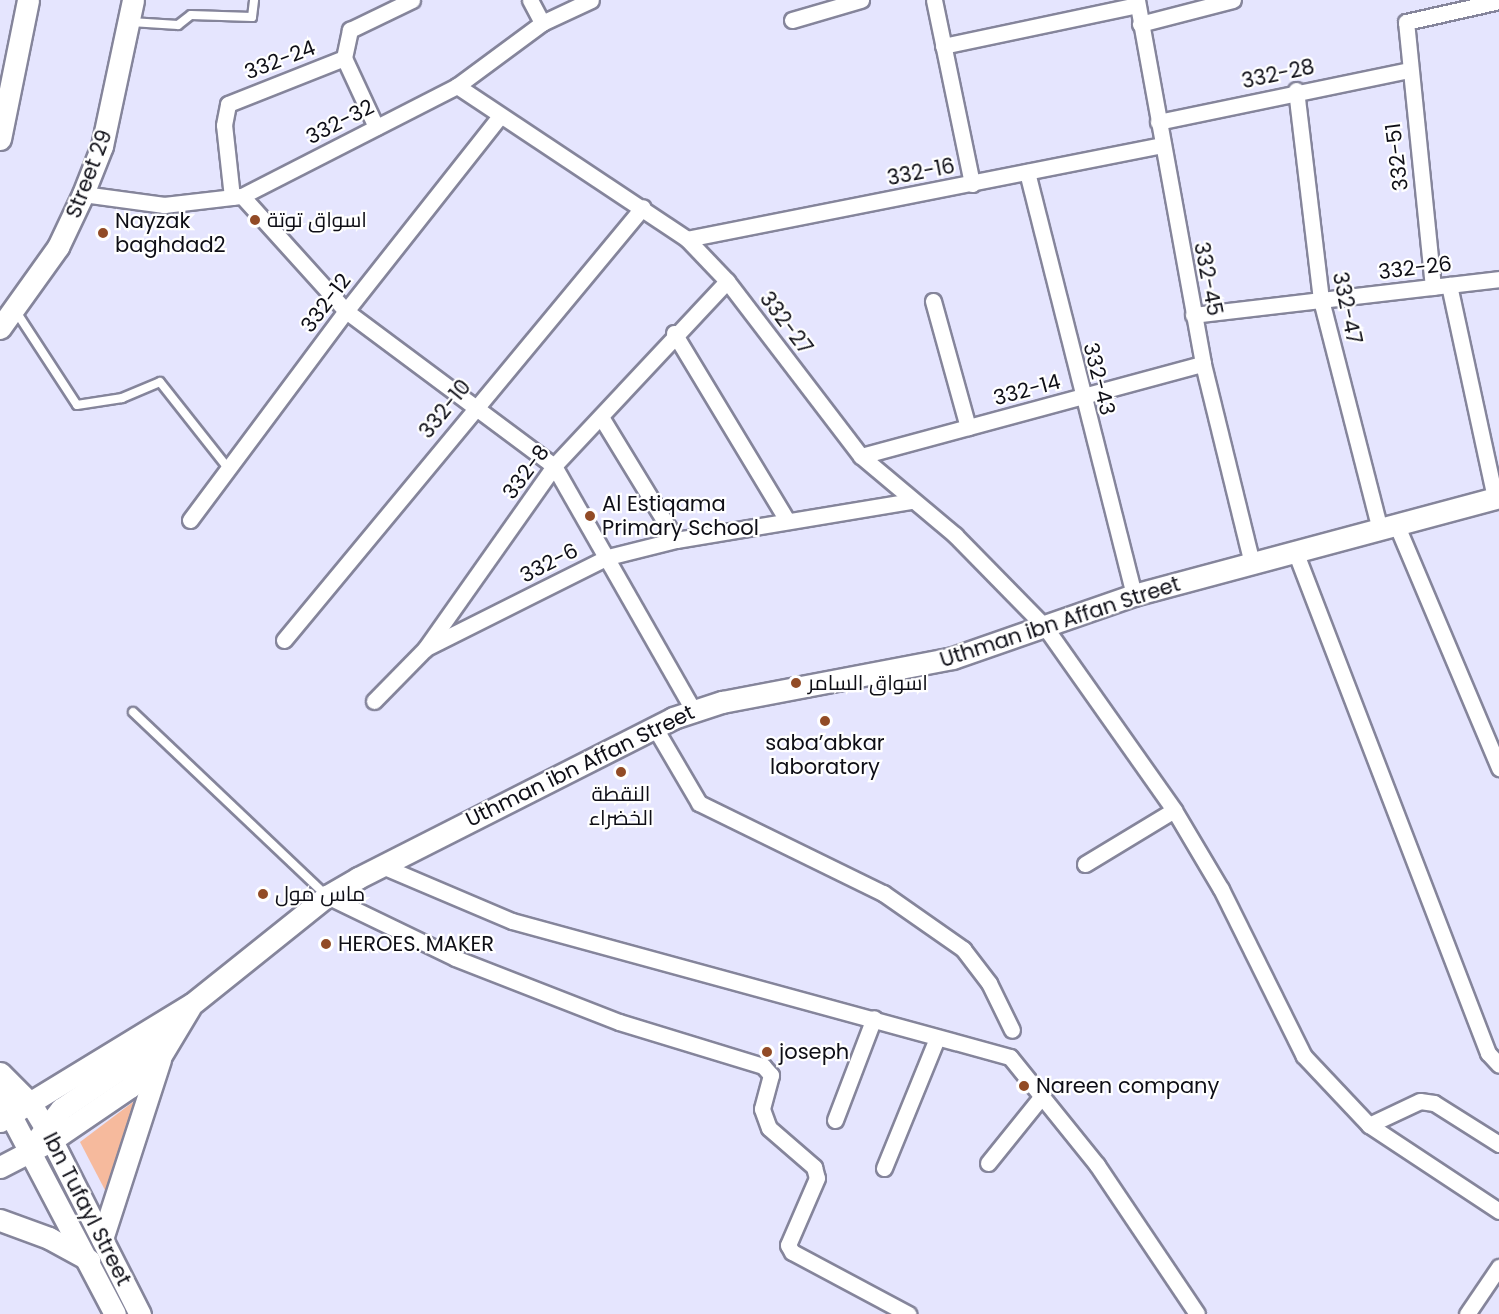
<!DOCTYPE html>
<meta charset="utf-8">
<style>
body{margin:0}
#map{position:relative;width:1499px;height:1314px;overflow:hidden;background:#e5e5fe;font-family:Poppins,Cairo,sans-serif}
div>[style]{position:absolute}
.green>*{inset:0;background:#f6ba9d}
.roads{filter:drop-shadow(2px 0 #85859b) drop-shadow(-2px 0 #85859b) drop-shadow(0 2px #85859b) drop-shadow(0 -2px #85859b)}
.lane>*{height:8px;margin:-4px;padding:0 4px;transform-origin:4px;border-radius:4px;background:#fff}
.street>*{height:15px;margin:-7.5px;padding:0 7.5px;transform-origin:7.5px;border-radius:7.5px;background:#fff}
.secondary>*{height:21px;margin:-10.5px;padding:0 10.5px;transform-origin:10.5px;border-radius:10.5px;background:#fff}
.dots>*{width:16px;height:16px;translate:-50% -50%;box-sizing:border-box;border:3px solid #fff;border-radius:50%}
span{translate:-50% -50%;white-space:nowrap;text-align:center;line-height:1.15;-webkit-text-stroke:4.5px #fff;paint-order:stroke}
.street-label{font-size:21px;color:#0e0e16}
.poi-label{font-size:21px;color:#0e0e16}
.left{translate:0 -50%;text-align:left}
</style>
<div id="map">
<div class="green">
<i style="clip-path:polygon(141px 1096px,142px 1099px,106px 1192px,80px 1142px)"></i>
</div>
<div class="roads">
<div class="lane">
<i style="left:131px;top:22px;width:47px;rotate:3.7deg"></i>
<i style="left:178px;top:25px;width:16px;rotate:-38deg"></i>
<i style="left:191px;top:15px;width:61px;rotate:1.9deg"></i>
<i style="left:252px;top:17px;width:17px;rotate:-83deg"></i>
<i style="left:15px;top:310px;width:113px;rotate:56.9deg"></i>
<i style="left:77px;top:405px;width:46px;rotate:-8.8deg"></i>
<i style="left:122px;top:398px;width:41px;rotate:-22.8deg"></i>
<i style="left:160px;top:382px;width:110px;rotate:51.7deg"></i>
<i style="left:133px;top:712px;width:266px;rotate:43.5deg"></i>
</div>
<div class="street">
<i style="left:530px;top:0;width:26px;rotate:62deg"></i>
<i style="left:934px;top:0;width:188px;rotate:78.3deg"></i>
<i style="left:1137px;top:0;width:370px;rotate:79.7deg"></i>
<i style="left:1203px;top:364px;width:205px;rotate:76.2deg"></i>
<i style="left:792px;top:20px;width:72px;rotate:-16.2deg"></i>
<i style="left:1140px;top:24px;width:96px;rotate:-14.5deg"></i>
<i style="left:943px;top:46px;width:198px;rotate:-11.9deg"></i>
<i style="left:344px;top:58px;width:76px;rotate:65.1deg"></i>
<i style="left:457px;top:86px;width:276px;rotate:33.6deg"></i>
<i style="left:687px;top:239px;width:58px;rotate:46.4deg"></i>
<i style="left:727px;top:281px;width:220px;rotate:52.6deg"></i>
<i style="left:861px;top:456px;width:123px;rotate:40deg"></i>
<i style="left:955px;top:535px;width:129px;rotate:45.6deg"></i>
<i style="left:1045px;top:627px;width:224px;rotate:54.8deg"></i>
<i style="left:1174px;top:810px;width:92px;rotate:59.3deg"></i>
<i style="left:1221px;top:889px;width:186px;rotate:63.6deg"></i>
<i style="left:1304px;top:1056px;width:95px;rotate:46.7deg"></i>
<i style="left:1369px;top:1125px;width:156px;rotate:33.5deg"></i>
<i style="left:1296px;top:90px;width:211px;rotate:83.2deg"></i>
<i style="left:1321px;top:300px;width:237px;rotate:75.6deg"></i>
<i style="left:1158px;top:122px;width:255px;rotate:-11.7deg"></i>
<i style="left:1027px;top:172px;width:436px;rotate:75.8deg"></i>
<i style="left:83px;top:194px;width:82px;rotate:7.7deg"></i>
<i style="left:164px;top:205px;width:79px;rotate:-6.6deg"></i>
<i style="left:242px;top:196px;width:242px;rotate:-27.1deg"></i>
<i style="left:457px;top:86px;width:106px;rotate:-36.5deg"></i>
<i style="left:542px;top:23px;width:54px;rotate:-25.1deg"></i>
<i style="left:242px;top:196px;width:155px;rotate:47.9deg"></i>
<i style="left:346px;top:311px;width:259px;rotate:36.7deg"></i>
<i style="left:554px;top:466px;width:281px;rotate:60.3deg"></i>
<i style="left:232px;top:197px;width:72px;rotate:-96.3deg"></i>
<i style="left:224px;top:125px;width:21px;rotate:-79deg"></i>
<i style="left:228px;top:104px;width:125px;rotate:-21.6deg"></i>
<i style="left:344px;top:58px;width:29px;rotate:-78deg"></i>
<i style="left:350px;top:30px;width:69px;rotate:-25.8deg"></i>
<i style="left:687px;top:239px;width:484px;rotate:-11.2deg"></i>
<i style="left:1449px;top:285px;width:218px;rotate:77.8deg"></i>
<i style="left:1433px;top:287px;width:266px;rotate:-95.8deg"></i>
<i style="left:1406px;top:22px;width:95px;rotate:-12.7deg"></i>
<i style="left:933px;top:301px;width:131px;rotate:74.5deg"></i>
<i style="left:1193px;top:315px;width:308px;rotate:-6.7deg"></i>
<i style="left:674px;top:333px;width:218px;rotate:58.9deg"></i>
<i style="left:601px;top:417px;width:144px;rotate:58.6deg"></i>
<i style="left:861px;top:456px;width:354px;rotate:-15.1deg"></i>
<i style="left:190px;top:520px;width:261px;rotate:-53.3deg"></i>
<i style="left:346px;top:311px;width:248px;rotate:-51.7deg"></i>
<i style="left:1397px;top:526px;width:263px;rotate:67.1deg"></i>
<i style="left:1295px;top:551px;width:538px;rotate:68.97deg"></i>
<i style="left:1488px;top:1053px;width:16px;rotate:47deg"></i>
<i style="left:284px;top:640px;width:562px;rotate:-50.34deg"></i>
<i style="left:426px;top:648px;width:203px;rotate:-26.6deg"></i>
<i style="left:608px;top:557px;width:70px;rotate:-14deg"></i>
<i style="left:676px;top:540px;width:239px;rotate:-9.4deg"></i>
<i style="left:374px;top:701px;width:73px;rotate:-45.6deg"></i>
<i style="left:425px;top:649px;width:224px;rotate:-54.8deg"></i>
<i style="left:554px;top:466px;width:253px;rotate:-46.9deg"></i>
<i style="left:655px;top:728px;width:87px;rotate:59.6deg"></i>
<i style="left:699px;top:803px;width:205px;rotate:26.1deg"></i>
<i style="left:883px;top:893px;width:98px;rotate:35deg"></i>
<i style="left:963px;top:949px;width:43px;rotate:52.6deg"></i>
<i style="left:989px;top:983px;width:52px;rotate:63.9deg"></i>
<i style="left:1085px;top:864px;width:104px;rotate:-31.2deg"></i>
<i style="left:380px;top:865px;width:143px;rotate:23deg"></i>
<i style="left:512px;top:921px;width:516px;rotate:15.27deg"></i>
<i style="left:1010px;top:1057px;width:139px;rotate:51.1deg"></i>
<i style="left:1097px;top:1165px;width:179px;rotate:56.1deg"></i>
<i style="left:327px;top:896px;width:142px;rotate:25.8deg"></i>
<i style="left:455px;top:958px;width:176px;rotate:21.3deg"></i>
<i style="left:619px;top:1022px;width:151px;rotate:17deg"></i>
<i style="left:763px;top:1066px;width:12px;rotate:48deg"></i>
<i style="left:771px;top:1075px;width:35px;rotate:105deg"></i>
<i style="left:762px;top:1109px;width:20px;rotate:70deg"></i>
<i style="left:769px;top:1128px;width:60px;rotate:40.9deg"></i>
<i style="left:814px;top:1167px;width:11px;rotate:75deg"></i>
<i style="left:817px;top:1178px;width:73px;rotate:113.4deg"></i>
<i style="left:788px;top:1245px;width:8px;rotate:60deg"></i>
<i style="left:792px;top:1252px;width:132px;rotate:28.1deg"></i>
<i style="left:835px;top:1120px;width:109px;rotate:-69.1deg"></i>
<i style="left:1369px;top:1125px;width:56px;rotate:-25.2deg"></i>
<i style="left:1420px;top:1101px;width:14px;rotate:8deg"></i>
<i style="left:1434px;top:1103px;width:77px;rotate:32.2deg"></i>
<i style="left:988px;top:1163px;width:86px;rotate:-51.1deg"></i>
<i style="left:884px;top:1168px;width:140px;rotate:-67.8deg"></i>
<i style="left:1467px;top:1314px;width:57px;rotate:-55.8deg"></i>
</div>
<div class="secondary">
<i style="left:0;top:139px;width:142px;rotate:-78.6deg"></i>
<i style="left:0;top:328px;width:100px;rotate:-54.4deg"></i>
<i style="left:58px;top:247px;width:59px;rotate:-64.7deg"></i>
<i style="left:83px;top:194px;width:52px;rotate:-68.4deg"></i>
<i style="left:102px;top:146px;width:149px;rotate:-78deg"></i>
<i style="left:0;top:1073px;width:44px;rotate:45deg"></i>
<i style="left:31px;top:1104px;width:27px;rotate:59deg"></i>
<i style="left:45px;top:1127px;width:210px;rotate:63.1deg"></i>
<i style="left:0;top:1095px;width:247px;rotate:62.3deg"></i>
<i style="left:0;top:1121px;width:225px;rotate:-31.4deg"></i>
<i style="left:192px;top:1004px;width:173px;rotate:-38.7deg"></i>
<i style="left:327px;top:896px;width:36px;rotate:-30deg"></i>
<i style="left:358px;top:878px;width:353px;rotate:-26.9deg"></i>
<i style="left:673px;top:718px;width:52px;rotate:-18.1deg"></i>
<i style="left:722px;top:702px;width:235px;rotate:-10.8deg"></i>
<i style="left:953px;top:658px;width:192px;rotate:-19.2deg"></i>
<i style="left:1134px;top:595px;width:378px;rotate:-15deg"></i>
<i style="left:39px;top:1137px;width:36px;rotate:-52deg"></i>
<i style="left:61px;top:1109px;width:71px;rotate:-34.1deg"></i>
<i style="left:120px;top:1069px;width:47px;rotate:-42.4deg"></i>
<i style="left:0;top:1167px;width:59px;rotate:-27.4deg"></i>
<i style="left:52px;top:1140px;width:94px;rotate:-34.2deg"></i>
<i style="left:130px;top:1087px;width:42px;rotate:-45deg"></i>
<i style="left:160px;top:1057px;width:58px;rotate:-59deg"></i>
<i style="left:0;top:1220px;width:52px;rotate:20.2deg"></i>
<i style="left:49px;top:1238px;width:46px;rotate:28.8deg"></i>
<i style="left:102px;top:1239px;width:189px;rotate:-72.1deg"></i>
</div>
</div>
<div class="dots">
<i style="left:255px;top:220px;background:#924b26"></i>
<i style="left:103px;top:233px;background:#924b26"></i>
<i style="left:590px;top:516px;background:#924b26"></i>
<i style="left:796px;top:683px;background:#924b26"></i>
<i style="left:825px;top:721px;background:#924b26"></i>
<i style="left:621px;top:772px;background:#924b26"></i>
<i style="left:263px;top:894px;background:#924b26"></i>
<i style="left:326px;top:944px;background:#924b26"></i>
<i style="left:767px;top:1052px;background:#924b26"></i>
<i style="left:1024px;top:1086px;background:#924b26"></i>
</div>
<div class="street-label">
<span style="left:280px;top:60px;rotate:-21deg">332-24</span>
<span style="left:1278px;top:74px;rotate:-12deg">332-28</span>
<span style="left:340px;top:122px;rotate:-27deg">332-32</span>
<span style="left:1397px;top:157px;rotate:-97deg">332-51</span>
<span style="left:921px;top:172px;rotate:-11deg">332-16</span>
<span style="left:89px;top:174px;rotate:-69deg">Street 29</span>
<span style="left:1415px;top:268px;rotate:-7deg">332-26</span>
<span style="left:1208px;top:279px;rotate:79deg">332-45</span>
<span style="left:326px;top:303px;rotate:-53deg">332-12</span>
<span style="left:1347px;top:308px;rotate:78deg">332-47</span>
<span style="left:786px;top:323px;rotate:53deg">332-27</span>
<span style="left:1099px;top:379px;rotate:76deg">332-43</span>
<span style="left:1027px;top:390px;rotate:-15deg">332-14</span>
<span style="left:445px;top:409px;rotate:-51deg">332-10</span>
<span style="left:526px;top:472px;rotate:-53deg">332-8</span>
<span style="left:549px;top:563px;rotate:-27deg">332-6</span>
<span style="left:1060px;top:622px;rotate:-18deg">Uthman ibn Affan Street</span>
<span style="left:580px;top:766px;rotate:-26deg">Uthman ibn Affan Street</span>
<span style="left:87px;top:1209px;rotate:63deg">Ibn Tufayl Street</span>
</div>
<div class="poi-label">
<span class="left" style="left:267px;top:220px">اسواق توتة</span>
<span class="left" style="left:115px;top:233px">Nayzak<br>baghdad2</span>
<span class="left" style="left:602px;top:516px">Al Estiqama<br>Primary School</span>
<span class="left" style="left:808px;top:683px">اسواق السامر</span>
<span style="left:825px;top:755px">saba’abkar<br>laboratory</span>
<span style="left:621px;top:806px">النقطة<br>الخضراء</span>
<span class="left" style="left:275px;top:894px">ماس مول</span>
<span class="left" style="left:338px;top:944px">HEROES. MAKER</span>
<span class="left" style="left:779px;top:1052px">joseph</span>
<span class="left" style="left:1036px;top:1086px">Nareen company</span>
</div>
</div>
